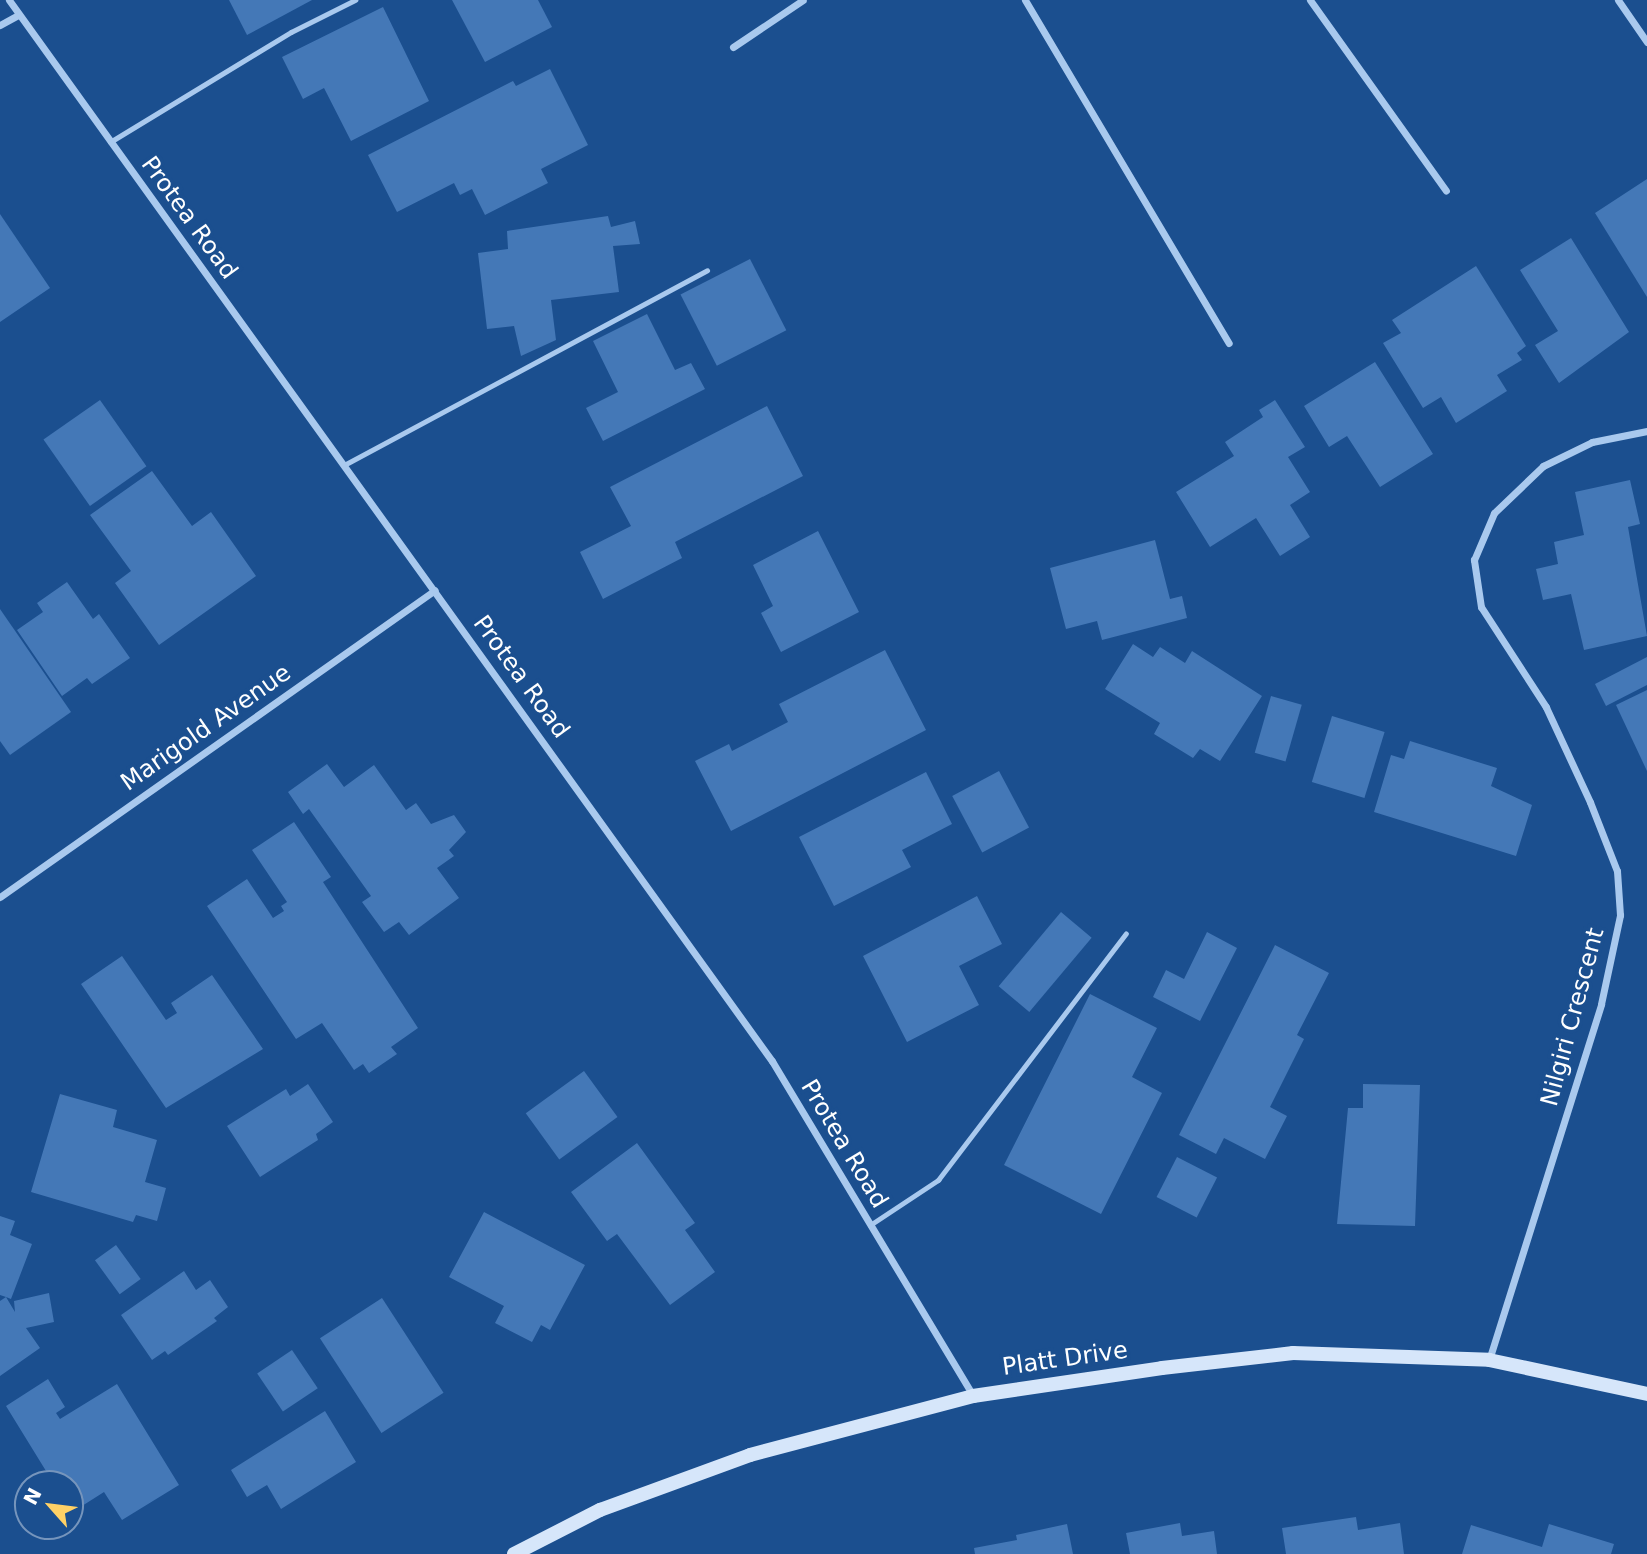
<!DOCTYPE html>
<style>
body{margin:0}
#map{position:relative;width:1647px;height:1554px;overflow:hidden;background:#1b4f8f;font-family:"DejaVu Sans",sans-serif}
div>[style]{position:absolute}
.building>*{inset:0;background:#4478b7;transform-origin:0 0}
.lane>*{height:5px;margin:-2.5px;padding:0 2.5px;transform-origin:2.5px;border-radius:2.5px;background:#a9c9ee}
.street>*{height:7px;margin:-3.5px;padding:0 3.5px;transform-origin:3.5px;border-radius:3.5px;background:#a9c9ee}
.secondary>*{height:14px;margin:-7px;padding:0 7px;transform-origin:7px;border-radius:7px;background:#d6e6fa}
span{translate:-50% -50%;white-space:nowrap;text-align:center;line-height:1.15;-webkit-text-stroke:7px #1b4f8f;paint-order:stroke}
.street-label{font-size:24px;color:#fff}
.north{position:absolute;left:14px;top:1470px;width:70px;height:70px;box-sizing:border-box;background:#1b4f8f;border:2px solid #7695bc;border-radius:50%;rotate:298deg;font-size:19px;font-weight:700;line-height:28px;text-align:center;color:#fff}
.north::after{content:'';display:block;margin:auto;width:24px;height:32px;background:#ffd166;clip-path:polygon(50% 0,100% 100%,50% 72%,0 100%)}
</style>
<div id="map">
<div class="building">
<i style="clip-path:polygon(229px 0,312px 0,247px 35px)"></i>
<i style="clip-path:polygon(452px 0,538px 0,552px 27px,485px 62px)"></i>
<i style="clip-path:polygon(383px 7px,429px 101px,351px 141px,324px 88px,303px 99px,282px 57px)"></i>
<i style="clip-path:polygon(550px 69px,588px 145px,541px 169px,548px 183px,485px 215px,472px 189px,460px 195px,454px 183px,397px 212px,368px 155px,513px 81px,516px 86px)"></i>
<i style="clip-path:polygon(1647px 179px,1647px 297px,1595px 213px)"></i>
<i style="clip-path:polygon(0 214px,50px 288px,0 322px)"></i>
<i style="clip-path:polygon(608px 216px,611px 227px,635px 221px,640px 244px,613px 246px,619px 292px,551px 300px,556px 340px,521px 356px,514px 326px,487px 329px,478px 253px,508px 249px,507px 231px)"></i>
<i style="clip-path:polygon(1571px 238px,1629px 332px,1559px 383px,1535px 345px,1558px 331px,1520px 270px)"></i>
<i style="left:750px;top:259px;width:80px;height:78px;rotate:63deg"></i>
<i style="clip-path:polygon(1476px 266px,1526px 346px,1517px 353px,1522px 360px,1497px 375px,1507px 391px,1456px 423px,1441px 397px,1423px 408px,1383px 343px,1401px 333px,1392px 320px)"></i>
<i style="clip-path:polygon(647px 314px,675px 370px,691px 363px,705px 389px,603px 441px,586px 408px,618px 392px,593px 341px)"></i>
<i style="clip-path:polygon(1375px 362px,1433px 454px,1380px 487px,1347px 436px,1329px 447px,1304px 406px)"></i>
<i style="left:100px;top:400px;width:81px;height:69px;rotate:55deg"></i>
<i style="clip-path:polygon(1275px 400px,1305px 447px,1288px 457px,1310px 492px,1290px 505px,1310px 537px,1280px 556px,1256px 518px,1210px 547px,1176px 492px,1234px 456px,1225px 442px,1263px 417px,1259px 410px)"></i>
<i style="clip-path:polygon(767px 406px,803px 476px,675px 542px,682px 558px,603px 599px,580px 552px,631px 526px,610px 487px)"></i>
<i style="clip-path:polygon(152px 471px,192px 526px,211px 512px,256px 576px,159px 645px,115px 583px,131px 571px,90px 515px)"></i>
<i style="clip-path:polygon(1630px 480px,1640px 524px,1628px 527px,1647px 636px,1584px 650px,1571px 594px,1543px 600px,1536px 569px,1558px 564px,1554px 542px,1584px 535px,1575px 492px)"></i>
<i style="clip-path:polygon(818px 531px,859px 612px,781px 652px,761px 613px,773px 606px,753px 565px)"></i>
<i style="clip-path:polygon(1155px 540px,1170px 599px,1182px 596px,1187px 618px,1102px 640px,1097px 621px,1066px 629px,1050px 568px)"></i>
<i style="clip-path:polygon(67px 582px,93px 619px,99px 614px,130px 658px,92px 684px,87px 678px,62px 696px,17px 630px,43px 612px,37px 603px)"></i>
<i style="clip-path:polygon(0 609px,71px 712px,10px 755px,0 741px)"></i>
<i style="clip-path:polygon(1133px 644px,1153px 657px,1160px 647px,1185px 663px,1192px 651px,1262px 696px,1220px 761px,1200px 749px,1193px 758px,1154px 734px,1160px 723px,1105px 689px)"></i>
<i style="clip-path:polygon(885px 650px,926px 730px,731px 831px,695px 761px,729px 744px,732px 751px,788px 722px,779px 704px)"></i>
<i style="clip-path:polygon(1647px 657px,1647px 685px,1606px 706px,1595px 684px)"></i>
<i style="clip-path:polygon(1647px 690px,1647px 771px,1616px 705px)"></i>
<i style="left:1271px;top:696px;width:32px;height:59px;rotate:16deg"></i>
<i style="left:1332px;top:716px;width:55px;height:69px;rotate:17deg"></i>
<i style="clip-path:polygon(1410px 741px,1497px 768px,1491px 786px,1532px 805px,1516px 856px,1374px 812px,1391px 755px,1404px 759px)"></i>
<i style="clip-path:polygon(327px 764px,344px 787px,374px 765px,406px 810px,416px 803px,431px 824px,454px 815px,466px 832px,449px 850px,454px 856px,437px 868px,459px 898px,409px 935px,399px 922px,384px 932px,362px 902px,371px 896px,309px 809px,303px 814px,288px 792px)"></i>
<i style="left:999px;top:771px;width:64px;height:53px;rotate:62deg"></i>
<i style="clip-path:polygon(926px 772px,952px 824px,902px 850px,911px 867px,834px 906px,799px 837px)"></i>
<i style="clip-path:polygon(294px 822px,331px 877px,323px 882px,418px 1028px,391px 1047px,397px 1054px,369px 1073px,363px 1064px,354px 1070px,322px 1023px,296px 1039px,207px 906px,247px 879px,273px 918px,284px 911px,281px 906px,287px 902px,252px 850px)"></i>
<i style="clip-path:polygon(977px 896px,1002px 944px,959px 966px,979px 1005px,907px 1042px,863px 956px)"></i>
<i style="left:1061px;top:912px;width:40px;height:97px;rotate:40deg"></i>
<i style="clip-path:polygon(1207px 932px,1237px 948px,1200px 1021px,1153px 997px,1166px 970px,1184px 979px)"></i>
<i style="clip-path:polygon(1275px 945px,1329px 973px,1297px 1035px,1304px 1039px,1270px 1107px,1287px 1116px,1265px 1159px,1224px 1138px,1216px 1154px,1179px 1135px)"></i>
<i style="clip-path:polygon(122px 956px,166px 1020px,177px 1013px,171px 1003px,212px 975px,263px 1049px,166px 1108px,81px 984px)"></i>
<i style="clip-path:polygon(1090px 994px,1157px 1028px,1132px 1077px,1162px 1093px,1101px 1214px,1004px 1165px)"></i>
<i style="left:584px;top:1071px;width:57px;height:72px;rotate:54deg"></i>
<i style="clip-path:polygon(308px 1084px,333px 1122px,316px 1134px,318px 1140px,260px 1177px,227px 1126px,286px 1089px,290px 1096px)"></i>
<i style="clip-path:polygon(1363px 1084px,1420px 1085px,1415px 1226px,1337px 1224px,1348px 1108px,1363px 1108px)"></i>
<i style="clip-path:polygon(60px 1094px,117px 1110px,113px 1127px,157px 1140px,145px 1182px,166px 1188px,157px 1221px,136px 1215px,133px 1222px,31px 1192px)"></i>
<i style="clip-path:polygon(637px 1143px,695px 1223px,685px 1230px,715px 1272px,670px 1305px,617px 1234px,607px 1241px,571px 1192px)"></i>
<i style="left:1177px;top:1157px;width:45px;height:45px;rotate:27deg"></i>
<i style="clip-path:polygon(484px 1212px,585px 1265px,550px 1330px,541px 1325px,532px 1342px,495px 1323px,504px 1306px,449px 1277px)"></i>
<i style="clip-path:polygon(0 1216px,15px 1221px,10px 1235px,32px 1244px,11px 1299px,6px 1297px,15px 1312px,14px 1301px,49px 1293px,54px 1322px,26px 1328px,40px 1348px,0 1376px,0 1301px,6px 1297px,0 1295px)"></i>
<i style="left:116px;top:1245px;width:42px;height:26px;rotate:54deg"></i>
<i style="clip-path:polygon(184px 1271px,196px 1290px,210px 1280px,228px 1307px,214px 1318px,217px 1321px,168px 1355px,165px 1351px,152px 1360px,121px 1315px)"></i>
<i style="left:382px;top:1298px;width:113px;height:74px;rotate:57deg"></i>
<i style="left:292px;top:1350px;width:46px;height:42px;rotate:56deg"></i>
<i style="clip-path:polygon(48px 1379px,65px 1407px,56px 1413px,60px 1419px,117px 1384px,179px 1485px,122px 1520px,104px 1492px,71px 1513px,70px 1484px,54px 1484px,6px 1406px)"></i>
<i style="clip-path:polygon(325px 1411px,356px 1462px,281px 1509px,267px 1485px,247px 1497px,231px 1470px)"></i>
<i style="clip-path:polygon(1356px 1517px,1358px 1530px,1400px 1523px,1404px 1554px,1286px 1554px,1282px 1528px)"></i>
<i style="clip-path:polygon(1180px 1523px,1182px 1536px,1214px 1531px,1217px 1554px,1130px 1554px,1126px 1533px)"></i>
<i style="clip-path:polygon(1067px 1524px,1073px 1554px,975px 1554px,974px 1548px,1017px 1540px,1016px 1535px)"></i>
<i style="clip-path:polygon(1549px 1524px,1614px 1544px,1611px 1554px,1462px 1554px,1471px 1525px,1542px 1547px)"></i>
</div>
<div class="lane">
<i style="left:110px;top:142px;width:212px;rotate:-31.3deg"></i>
<i style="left:291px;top:32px;width:72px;rotate:-26.6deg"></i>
<i style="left:344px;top:465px;width:412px;rotate:-28.2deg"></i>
<i style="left:870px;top:1225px;width:82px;rotate:-33.5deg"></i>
<i style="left:938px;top:1180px;width:310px;rotate:-52.7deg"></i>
</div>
<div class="street">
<i style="left:9px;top:0;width:1307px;rotate:54.28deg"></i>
<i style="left:772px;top:1061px;width:390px;rotate:59deg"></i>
<i style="left:1025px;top:0;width:399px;rotate:59.3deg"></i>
<i style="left:1310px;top:0;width:234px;rotate:54.5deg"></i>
<i style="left:1618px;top:0;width:51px;rotate:55.4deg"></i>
<i style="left:0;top:25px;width:21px;rotate:-29deg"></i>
<i style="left:733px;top:47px;width:84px;rotate:-33.9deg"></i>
<i style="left:0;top:897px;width:532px;rotate:-35.21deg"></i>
<i style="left:1489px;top:1360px;width:373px;rotate:-72.5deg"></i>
<i style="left:1601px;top:1004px;width:91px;rotate:-77.9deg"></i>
<i style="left:1620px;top:915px;width:44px;rotate:-93.9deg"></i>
<i style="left:1617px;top:871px;width:74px;rotate:-111.4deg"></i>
<i style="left:1590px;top:802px;width:105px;rotate:-114.9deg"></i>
<i style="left:1546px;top:707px;width:119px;rotate:-123deg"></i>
<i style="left:1481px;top:607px;width:48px;rotate:-98.5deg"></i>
<i style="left:1474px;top:560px;width:51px;rotate:-66.9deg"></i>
<i style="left:1494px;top:513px;width:68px;rotate:-43.8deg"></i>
<i style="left:1543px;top:466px;width:55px;rotate:-26.1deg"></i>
<i style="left:1592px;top:442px;width:56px;rotate:-11.3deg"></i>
</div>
<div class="secondary">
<i style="left:514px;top:1554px;width:97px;rotate:-27.1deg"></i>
<i style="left:600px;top:1510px;width:160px;rotate:-20.1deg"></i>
<i style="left:750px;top:1455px;width:231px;rotate:-14.8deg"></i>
<i style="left:973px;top:1396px;width:191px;rotate:-8.4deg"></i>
<i style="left:1162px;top:1368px;width:132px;rotate:-6.5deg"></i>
<i style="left:1293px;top:1353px;width:196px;rotate:2deg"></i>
<i style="left:1489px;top:1360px;width:162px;rotate:12.1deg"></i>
</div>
<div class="street-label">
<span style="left:189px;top:218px;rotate:54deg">Protea Road</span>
<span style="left:521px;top:677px;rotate:54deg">Protea Road</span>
<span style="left:206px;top:728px;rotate:-35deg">Marigold Avenue</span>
<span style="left:1573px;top:1017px;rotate:-75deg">Nilgiri Crescent</span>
<span style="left:844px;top:1144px;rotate:59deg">Protea Road</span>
<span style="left:1065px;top:1359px;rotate:-8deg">Platt Drive</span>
</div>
<div class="north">N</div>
</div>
